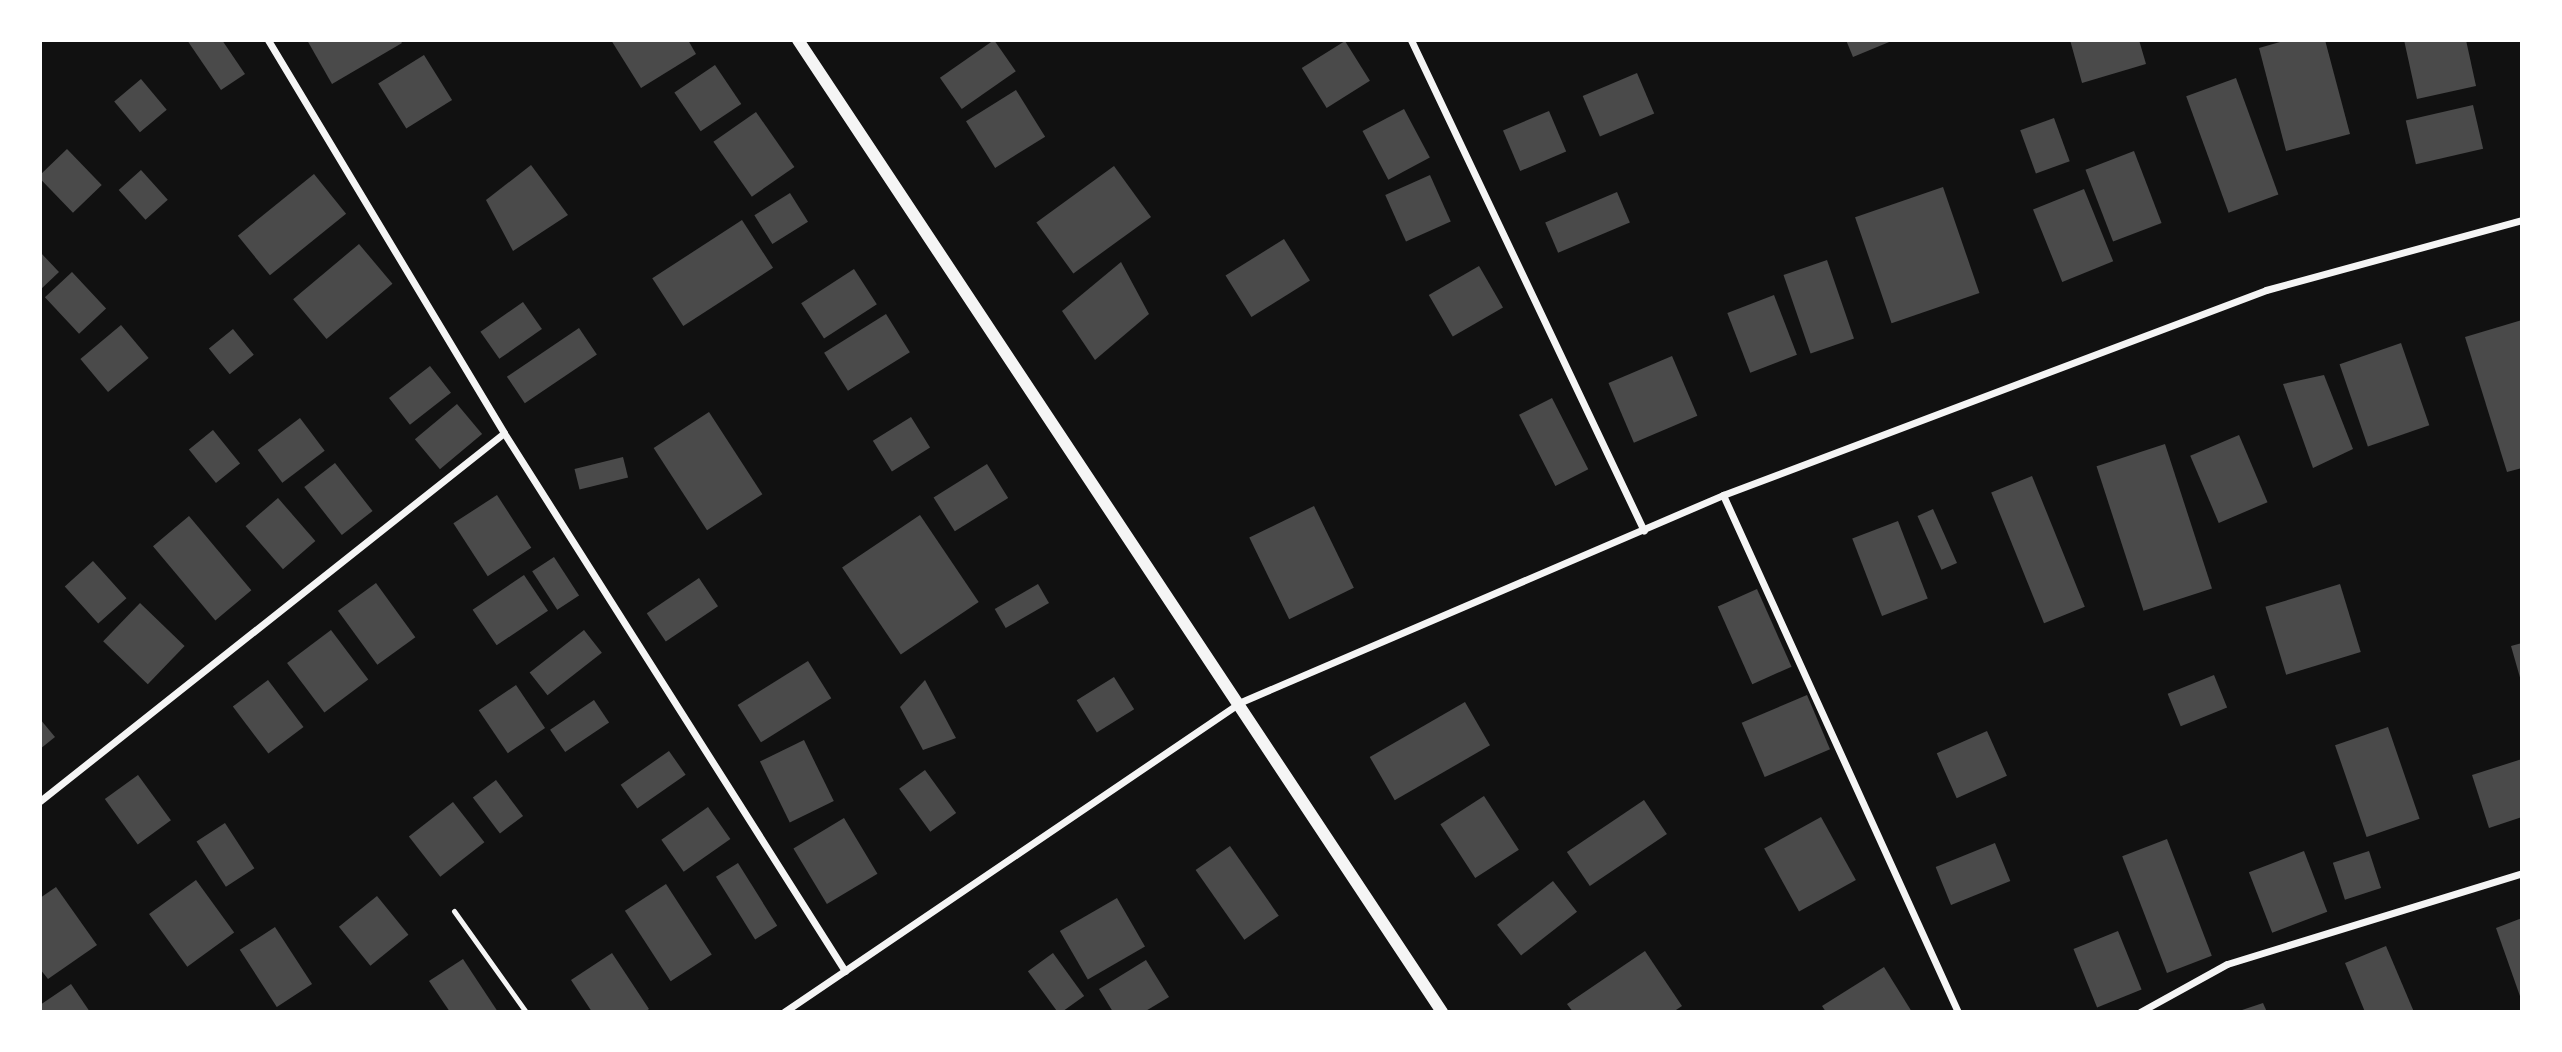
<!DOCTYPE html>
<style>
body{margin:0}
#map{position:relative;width:2562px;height:1052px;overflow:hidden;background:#111;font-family:"PT Serif",serif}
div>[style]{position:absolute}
.building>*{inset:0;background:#4a4a4a;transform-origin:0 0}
.service>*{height:5px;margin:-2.5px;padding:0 2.5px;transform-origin:2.5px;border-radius:2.5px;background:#f5f5f5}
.minor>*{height:7px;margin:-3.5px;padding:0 3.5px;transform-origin:3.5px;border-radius:3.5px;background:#f5f5f5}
.tertiary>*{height:12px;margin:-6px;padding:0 6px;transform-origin:6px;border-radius:6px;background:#f5f5f5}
span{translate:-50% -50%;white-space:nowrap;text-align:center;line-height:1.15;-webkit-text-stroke:5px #fff;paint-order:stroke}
.frame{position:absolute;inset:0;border:42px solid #fff;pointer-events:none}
</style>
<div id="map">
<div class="building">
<i style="clip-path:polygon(187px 40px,222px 40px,245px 74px,221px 90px)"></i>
<i style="clip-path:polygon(307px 40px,400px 40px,402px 43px,332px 84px)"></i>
<i style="clip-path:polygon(611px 40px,688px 40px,696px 54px,641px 88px)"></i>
<i style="left:994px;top:40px;width:38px;height:66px;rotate:55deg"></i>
<i style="clip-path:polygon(1846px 40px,1894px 40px,1853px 57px)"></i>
<i style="clip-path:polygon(2070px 40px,2139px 40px,2146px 64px,2082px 83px)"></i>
<i style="clip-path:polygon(2287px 40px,2325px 40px,2350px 134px,2286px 151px,2259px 48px)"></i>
<i style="clip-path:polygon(2404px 40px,2466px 40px,2476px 86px,2417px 99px)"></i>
<i style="left:1345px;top:41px;width:47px;height:51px;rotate:58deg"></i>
<i style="left:424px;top:55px;width:53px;height:54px;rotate:58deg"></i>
<i style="left:715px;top:65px;width:47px;height:49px;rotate:56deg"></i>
<i style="left:1637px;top:73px;width:44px;height:59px;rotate:67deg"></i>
<i style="left:2236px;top:78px;width:124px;height:53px;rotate:70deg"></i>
<i style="left:141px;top:79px;width:40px;height:35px;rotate:50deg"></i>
<i style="left:1016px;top:90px;width:55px;height:59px;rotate:58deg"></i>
<i style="left:2473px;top:105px;width:45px;height:69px;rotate:77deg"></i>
<i style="left:1404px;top:109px;width:55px;height:47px;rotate:62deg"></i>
<i style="left:1549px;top:111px;width:44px;height:50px;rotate:67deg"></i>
<i style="left:756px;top:112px;width:67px;height:52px;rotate:55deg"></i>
<i style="left:2054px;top:118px;width:46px;height:36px;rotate:70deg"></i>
<i style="left:67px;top:149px;width:50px;height:40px;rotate:46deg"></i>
<i style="left:2134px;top:151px;width:77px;height:52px;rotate:69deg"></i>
<i style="clip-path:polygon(531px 165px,568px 215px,513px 251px,486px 200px)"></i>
<i style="left:1114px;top:166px;width:63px;height:96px;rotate:54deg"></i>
<i style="left:141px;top:170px;width:40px;height:30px;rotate:48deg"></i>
<i style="left:314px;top:174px;width:51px;height:98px;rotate:51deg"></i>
<i style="left:1430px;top:175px;width:51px;height:49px;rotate:66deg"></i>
<i style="left:1943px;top:187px;width:112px;height:93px;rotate:71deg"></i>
<i style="left:2084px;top:189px;width:78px;height:55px;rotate:68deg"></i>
<i style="left:1617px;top:192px;width:33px;height:78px;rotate:67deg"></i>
<i style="left:790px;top:193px;width:34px;height:42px;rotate:58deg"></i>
<i style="left:742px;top:220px;width:57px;height:107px;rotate:57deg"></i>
<i style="left:1284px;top:239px;width:49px;height:69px;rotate:58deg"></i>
<i style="left:359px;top:244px;width:52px;height:86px;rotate:50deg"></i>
<i style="clip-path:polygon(40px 252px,59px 272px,40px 290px)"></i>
<i style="left:1827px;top:260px;width:83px;height:46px;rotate:71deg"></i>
<i style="clip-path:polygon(1121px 262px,1149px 314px,1095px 360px,1062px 311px)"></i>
<i style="left:1479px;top:266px;width:48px;height:58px;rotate:60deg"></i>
<i style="left:854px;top:269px;width:42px;height:63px;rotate:57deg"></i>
<i style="left:72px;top:272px;width:50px;height:37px;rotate:47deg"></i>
<i style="left:1774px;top:295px;width:64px;height:50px;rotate:69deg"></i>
<i style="left:523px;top:302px;width:33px;height:52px;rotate:55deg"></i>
<i style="left:886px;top:314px;width:45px;height:73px;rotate:58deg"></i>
<i style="clip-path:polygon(2522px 320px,2522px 468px,2507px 472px,2465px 337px)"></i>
<i style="left:121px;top:325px;width:43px;height:53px;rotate:50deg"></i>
<i style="left:579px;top:328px;width:32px;height:87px;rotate:56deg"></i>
<i style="left:233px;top:329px;width:33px;height:31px;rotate:51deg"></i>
<i style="left:2401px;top:343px;width:87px;height:65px;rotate:71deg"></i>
<i style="left:1672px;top:356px;width:65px;height:69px;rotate:67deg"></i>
<i style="left:430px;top:366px;width:34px;height:52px;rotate:52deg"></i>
<i style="clip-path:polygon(2324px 375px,2353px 449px,2313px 468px,2283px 384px)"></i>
<i style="left:1552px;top:398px;width:80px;height:37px;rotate:63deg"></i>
<i style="left:457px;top:404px;width:39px;height:55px;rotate:50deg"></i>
<i style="left:709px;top:412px;width:98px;height:66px;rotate:57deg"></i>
<i style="left:911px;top:417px;width:36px;height:45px;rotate:58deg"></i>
<i style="left:300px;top:418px;width:41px;height:53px;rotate:53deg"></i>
<i style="left:213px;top:430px;width:43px;height:31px;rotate:51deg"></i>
<i style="left:2239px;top:435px;width:73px;height:53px;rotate:67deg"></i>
<i style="left:2165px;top:444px;width:152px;height:72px;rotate:72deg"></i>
<i style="left:623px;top:457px;width:21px;height:50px;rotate:76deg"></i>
<i style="left:335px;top:463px;width:61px;height:39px;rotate:52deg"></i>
<i style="left:987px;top:464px;width:40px;height:63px;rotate:58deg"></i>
<i style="left:2032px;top:476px;width:141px;height:44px;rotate:68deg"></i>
<i style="left:497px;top:495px;width:63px;height:52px;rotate:57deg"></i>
<i style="left:278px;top:498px;width:57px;height:43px;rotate:49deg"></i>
<i style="left:1314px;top:506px;width:91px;height:72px;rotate:64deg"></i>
<i style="left:1933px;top:509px;width:59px;height:17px;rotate:66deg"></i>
<i style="left:920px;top:515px;width:105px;height:94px;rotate:56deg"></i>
<i style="left:189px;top:516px;width:97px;height:47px;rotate:50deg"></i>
<i style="left:1898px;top:521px;width:83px;height:49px;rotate:69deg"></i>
<i style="left:554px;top:557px;width:46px;height:26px;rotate:57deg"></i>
<i style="left:93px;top:561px;width:50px;height:38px;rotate:48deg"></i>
<i style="left:524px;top:575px;width:43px;height:62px;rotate:56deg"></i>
<i style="left:699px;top:578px;width:34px;height:63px;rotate:56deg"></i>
<i style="left:376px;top:583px;width:67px;height:47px;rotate:54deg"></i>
<i style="left:1038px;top:584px;width:22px;height:50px;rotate:60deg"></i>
<i style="left:2340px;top:584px;width:71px;height:78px;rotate:73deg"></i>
<i style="left:1757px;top:589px;width:85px;height:43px;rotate:66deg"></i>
<i style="left:140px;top:603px;width:62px;height:53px;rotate:44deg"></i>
<i style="left:331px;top:630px;width:62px;height:55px;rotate:53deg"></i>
<i style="left:584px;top:630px;width:29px;height:69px;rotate:52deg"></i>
<i style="clip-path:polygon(2522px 643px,2522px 681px,2521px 681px,2511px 646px)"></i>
<i style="left:808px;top:661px;width:44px;height:83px;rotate:58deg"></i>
<i style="left:2214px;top:675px;width:35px;height:50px;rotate:68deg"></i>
<i style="left:1114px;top:677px;width:38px;height:44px;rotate:58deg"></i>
<i style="left:268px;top:680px;width:59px;height:44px;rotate:53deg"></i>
<i style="clip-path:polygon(925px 680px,956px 738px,923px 750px,900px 707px)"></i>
<i style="left:516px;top:685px;width:52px;height:45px;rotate:56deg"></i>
<i style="left:1807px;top:695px;width:59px;height:71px;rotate:67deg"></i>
<i style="left:594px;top:700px;width:27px;height:53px;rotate:56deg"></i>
<i style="left:1465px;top:702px;width:50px;height:110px;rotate:60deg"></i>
<i style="clip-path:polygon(40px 719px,55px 737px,40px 749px)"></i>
<i style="left:2388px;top:727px;width:97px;height:56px;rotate:71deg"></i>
<i style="left:1987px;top:731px;width:49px;height:55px;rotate:66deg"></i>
<i style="left:804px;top:740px;width:68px;height:49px;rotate:64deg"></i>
<i style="left:669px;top:751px;width:29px;height:59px;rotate:55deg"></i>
<i style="clip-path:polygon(2522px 759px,2522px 817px,2489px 828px,2472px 775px)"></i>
<i style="left:925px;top:770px;width:53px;height:32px;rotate:54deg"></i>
<i style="left:138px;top:775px;width:56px;height:41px;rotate:54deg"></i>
<i style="left:496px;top:780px;width:45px;height:29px;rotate:53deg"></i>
<i style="left:1484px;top:796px;width:64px;height:52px;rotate:57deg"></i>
<i style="left:1644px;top:800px;width:41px;height:93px;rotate:56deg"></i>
<i style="left:453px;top:802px;width:51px;height:56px;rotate:52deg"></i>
<i style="left:708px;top:807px;width:39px;height:57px;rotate:55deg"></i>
<i style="left:1821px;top:817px;width:72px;height:65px;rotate:61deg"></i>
<i style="left:844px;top:818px;width:65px;height:59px;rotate:59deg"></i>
<i style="left:225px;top:823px;width:54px;height:34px;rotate:57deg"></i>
<i style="left:2167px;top:839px;width:125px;height:48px;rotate:69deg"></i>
<i style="left:1995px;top:843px;width:41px;height:64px;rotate:68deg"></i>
<i style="left:1230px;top:846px;width:85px;height:42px;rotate:55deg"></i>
<i style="left:2304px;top:851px;width:65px;height:59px;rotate:69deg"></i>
<i style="left:2369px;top:851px;width:39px;height:38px;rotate:72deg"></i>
<i style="left:738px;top:863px;width:74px;height:26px;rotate:58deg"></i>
<i style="left:196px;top:880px;width:65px;height:58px;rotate:54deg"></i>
<i style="left:1553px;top:881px;width:39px;height:71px;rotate:52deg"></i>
<i style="left:666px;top:884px;width:84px;height:49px;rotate:57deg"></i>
<i style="clip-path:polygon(56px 887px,97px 945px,48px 979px,40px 969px,40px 898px)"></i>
<i style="left:377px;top:896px;width:50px;height:49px;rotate:51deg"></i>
<i style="left:1117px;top:898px;width:56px;height:66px;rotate:60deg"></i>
<i style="clip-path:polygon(2522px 918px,2522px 999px,2521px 999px,2496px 928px)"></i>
<i style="left:275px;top:927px;width:68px;height:42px;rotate:57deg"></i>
<i style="left:2118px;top:931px;width:63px;height:48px;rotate:68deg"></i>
<i style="clip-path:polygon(2386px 946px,2414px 1012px,2365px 1012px,2345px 963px)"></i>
<i style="clip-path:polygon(1645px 951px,1682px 1006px,1673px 1012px,1573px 1012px,1567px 1004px)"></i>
<i style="clip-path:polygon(612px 953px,649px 1009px,645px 1012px,592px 1012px,571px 980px)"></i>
<i style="left:1053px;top:953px;width:53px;height:31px;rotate:54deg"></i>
<i style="clip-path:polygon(463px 959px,498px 1012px,450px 1012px,429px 981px)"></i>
<i style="clip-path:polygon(1146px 960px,1169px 997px,1144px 1012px,1113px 1012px,1099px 989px)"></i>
<i style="clip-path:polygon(1884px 967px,1912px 1012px,1826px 1012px,1822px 1006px)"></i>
<i style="clip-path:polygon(71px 984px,90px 1012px,40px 1012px,40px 1005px)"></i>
<i style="clip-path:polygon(2263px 1003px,2267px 1012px,2239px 1012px,2239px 1011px)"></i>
</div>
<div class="service">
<i style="left:454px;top:911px;width:124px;rotate:54.5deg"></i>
</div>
<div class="minor">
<i style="left:268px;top:40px;width:458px;rotate:59deg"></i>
<i style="left:504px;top:433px;width:637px;rotate:57.63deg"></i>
<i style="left:1411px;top:40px;width:543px;rotate:64.61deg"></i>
<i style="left:1723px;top:495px;width:568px;rotate:65.56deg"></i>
<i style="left:40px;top:801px;width:592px;rotate:-38.42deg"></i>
<i style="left:784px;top:1012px;width:552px;rotate:-34.15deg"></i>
<i style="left:1241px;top:702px;width:525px;rotate:-23.24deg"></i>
<i style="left:1723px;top:495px;width:580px;rotate:-20.68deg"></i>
<i style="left:2266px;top:290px;width:265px;rotate:-15.3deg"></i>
<i style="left:2140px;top:1012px;width:99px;rotate:-28.9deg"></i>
<i style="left:2227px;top:964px;width:309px;rotate:-17.1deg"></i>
</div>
<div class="tertiary">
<i style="left:798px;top:40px;width:1166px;rotate:56.47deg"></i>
</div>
<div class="frame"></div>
</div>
